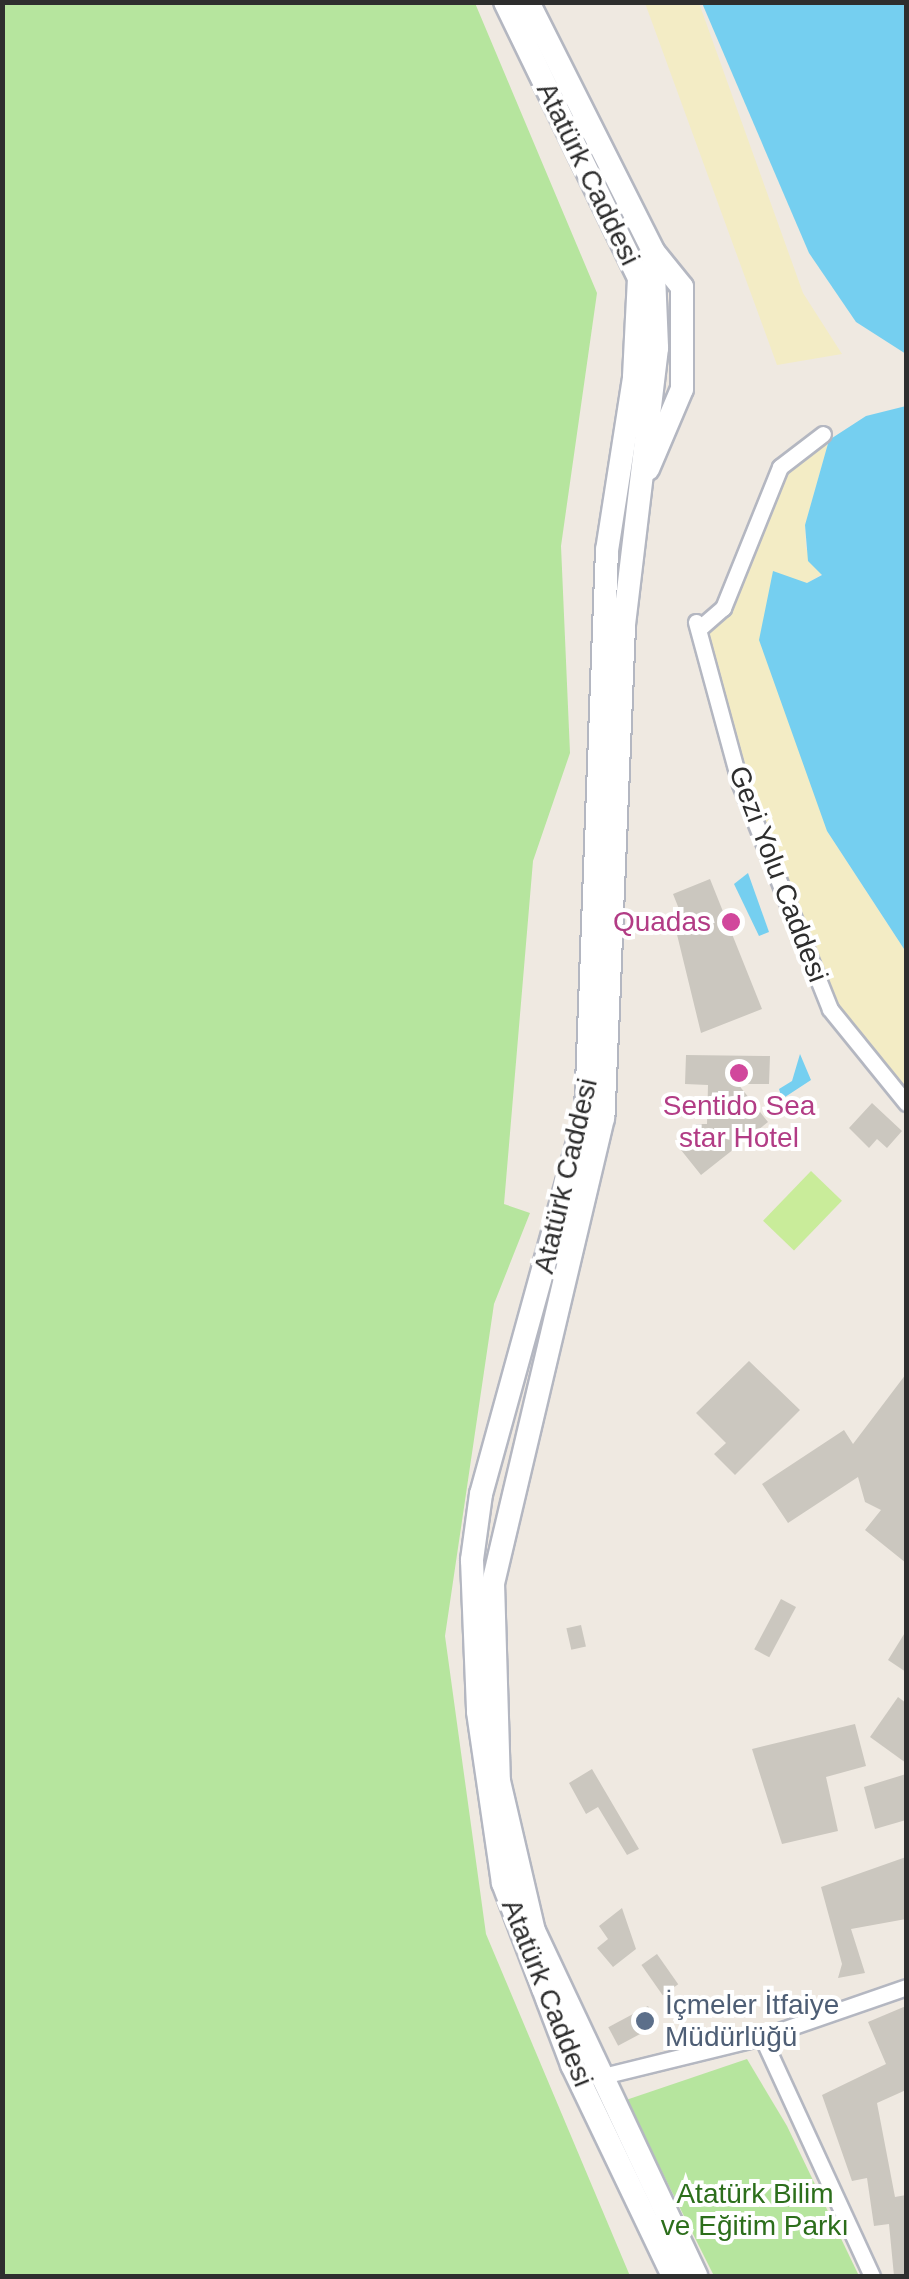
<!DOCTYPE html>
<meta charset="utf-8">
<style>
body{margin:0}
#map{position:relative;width:909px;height:2279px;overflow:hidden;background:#efe9e1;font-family:Helvetica,sans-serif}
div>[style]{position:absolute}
.green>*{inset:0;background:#b6e59e}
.sand>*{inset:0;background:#f3ecc5}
.pitch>*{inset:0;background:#c9ec9a;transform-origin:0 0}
.water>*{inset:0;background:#75cff0}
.building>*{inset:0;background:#cbc7bf;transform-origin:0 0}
.roads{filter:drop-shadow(2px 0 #b4b7c1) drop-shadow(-2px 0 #b4b7c1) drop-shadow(0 2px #b4b7c1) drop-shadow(0 -2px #b4b7c1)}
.street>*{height:15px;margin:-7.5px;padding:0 7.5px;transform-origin:7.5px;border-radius:7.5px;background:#fff}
.secondary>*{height:22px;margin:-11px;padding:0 11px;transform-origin:11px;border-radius:11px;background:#fff}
.dots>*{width:28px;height:28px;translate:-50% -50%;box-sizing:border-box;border:5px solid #fff;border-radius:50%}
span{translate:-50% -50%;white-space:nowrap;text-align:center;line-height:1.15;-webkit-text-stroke:8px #fff;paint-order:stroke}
.street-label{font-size:28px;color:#2e2e2e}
.hotel-label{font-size:28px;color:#b23c85}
.right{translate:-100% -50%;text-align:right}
.service-label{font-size:28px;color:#4e5e75}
.left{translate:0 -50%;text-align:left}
.park-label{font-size:28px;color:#2c6e1b}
.frame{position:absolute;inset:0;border:5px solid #2e2e2e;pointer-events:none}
</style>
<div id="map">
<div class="green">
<i style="clip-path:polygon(3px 2px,475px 3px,597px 293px,561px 546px,570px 753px,533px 861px,504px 1204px,530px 1213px,494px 1304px,445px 1636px,486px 1934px,630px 2276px,3px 2276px)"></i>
<i style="clip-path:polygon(747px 2059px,787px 2126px,859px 2276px,714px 2276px,626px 2100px)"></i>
</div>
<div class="sand">
<i style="clip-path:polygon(645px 3px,699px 3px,803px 293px,842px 354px,777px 365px)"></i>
<i style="clip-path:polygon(823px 434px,829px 440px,805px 526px,806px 548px,822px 574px,807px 583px,827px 831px,906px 952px,906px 1103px,843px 1031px,740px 784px,702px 626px,723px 608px,780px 467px)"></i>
</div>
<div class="pitch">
<i style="left:811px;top:1171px;width:43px;height:69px;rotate:44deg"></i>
</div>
<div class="water">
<i style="clip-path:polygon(702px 3px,906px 3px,906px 354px,856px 322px,809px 253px)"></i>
<i style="clip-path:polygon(906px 406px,906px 952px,827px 831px,759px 640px,773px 571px,807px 583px,822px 575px,808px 561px,805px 525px,829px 440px,866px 416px)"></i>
<i style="clip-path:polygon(748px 873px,769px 932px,759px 936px,734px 884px)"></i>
<i style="clip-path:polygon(800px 1054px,811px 1080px,782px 1099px,779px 1089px,792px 1081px)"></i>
</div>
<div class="building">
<i style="clip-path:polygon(710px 879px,762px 1009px,701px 1033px,672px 914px,679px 909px,673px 894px)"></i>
<i style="clip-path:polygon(686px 1055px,770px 1056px,769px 1084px,738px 1084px,768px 1122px,701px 1175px,681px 1150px,696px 1124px,707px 1124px,708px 1085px,685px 1084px)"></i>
<i style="clip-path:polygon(872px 1103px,902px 1131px,887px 1148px,877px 1139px,869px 1148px,849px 1128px)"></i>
<i style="clip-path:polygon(749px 1361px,800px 1410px,735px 1475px,714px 1454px,726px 1443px,696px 1413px)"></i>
<i style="clip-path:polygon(906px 1374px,906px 1563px,865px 1530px,881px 1510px,865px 1502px,858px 1477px,788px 1523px,762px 1484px,844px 1430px,853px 1444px)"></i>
<i style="left:781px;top:1599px;width:17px;height:57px;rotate:28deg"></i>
<i style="left:581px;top:1625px;width:22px;height:15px;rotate:77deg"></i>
<i style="clip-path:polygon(906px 1631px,906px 1672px,888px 1660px)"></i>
<i style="clip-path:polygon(898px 1697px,906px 1703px,906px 1763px,870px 1737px)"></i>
<i style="clip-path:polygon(855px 1724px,866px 1766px,826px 1777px,838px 1831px,782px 1844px,752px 1749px)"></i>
<i style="clip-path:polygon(592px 1769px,639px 1849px,627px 1855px,598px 1807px,586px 1814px,569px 1783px)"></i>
<i style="clip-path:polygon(906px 1774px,906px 1820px,875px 1829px,864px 1787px)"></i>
<i style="clip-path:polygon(906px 1857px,906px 1919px,851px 1929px,865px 1973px,838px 1978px,842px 1964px,821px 1887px)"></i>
<i style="clip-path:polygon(622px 1908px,636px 1949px,613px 1967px,597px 1948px,608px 1939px,599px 1926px)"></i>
<i style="left:657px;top:1954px;width:37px;height:19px;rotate:55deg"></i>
<i style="left:648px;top:2006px;width:21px;height:45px;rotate:62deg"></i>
<i style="clip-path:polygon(906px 2006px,906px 2090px,877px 2103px,895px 2197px,906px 2195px,906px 2276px,894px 2276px,889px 2224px,874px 2226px,867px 2178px,852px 2181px,822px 2095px,886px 2064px,868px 2022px)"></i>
</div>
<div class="roads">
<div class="street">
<i style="left:696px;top:622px;width:168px;rotate:74.8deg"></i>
<i style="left:740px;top:784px;width:242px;rotate:68.2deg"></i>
<i style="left:830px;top:1009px;width:121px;rotate:51deg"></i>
<i style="left:702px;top:626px;width:28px;rotate:-41deg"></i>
<i style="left:723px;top:608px;width:152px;rotate:-68deg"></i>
<i style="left:780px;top:467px;width:54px;rotate:-37.5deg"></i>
<i style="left:762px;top:2037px;width:263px;rotate:65.3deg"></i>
<i style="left:599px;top:2077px;width:168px;rotate:-13.8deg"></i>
<i style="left:762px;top:2037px;width:152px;rotate:-19.1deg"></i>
</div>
<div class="secondary">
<i style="left:505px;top:2px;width:307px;rotate:64.1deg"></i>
<i style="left:639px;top:278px;width:100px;rotate:92.9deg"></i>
<i style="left:634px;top:378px;width:174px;rotate:98.9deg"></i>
<i style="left:607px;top:550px;width:563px;rotate:92.14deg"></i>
<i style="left:586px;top:1113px;width:395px;rotate:105.4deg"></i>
<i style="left:481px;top:1494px;width:67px;rotate:97.8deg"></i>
<i style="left:472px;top:1560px;width:152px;rotate:87.7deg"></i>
<i style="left:478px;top:1712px;width:173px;rotate:81.7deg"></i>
<i style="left:503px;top:1883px;width:195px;rotate:69.2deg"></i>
<i style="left:572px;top:2065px;width:234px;rotate:64.4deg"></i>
<i style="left:528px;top:2px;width:279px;rotate:63.3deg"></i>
<i style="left:653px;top:251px;width:97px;rotate:87.6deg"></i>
<i style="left:657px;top:348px;width:280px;rotate:96.8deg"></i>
<i style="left:624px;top:626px;width:492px;rotate:92.4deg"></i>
<i style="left:603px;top:1118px;width:478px;rotate:103.3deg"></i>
<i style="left:493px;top:1583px;width:198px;rotate:88.3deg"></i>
<i style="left:499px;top:1781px;width:154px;rotate:76.9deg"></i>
<i style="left:534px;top:1931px;width:381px;rotate:64.8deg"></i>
<i style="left:648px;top:469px;width:87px;rotate:-67deg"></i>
<i style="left:682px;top:389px;width:102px;rotate:-90deg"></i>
<i style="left:682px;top:287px;width:46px;rotate:-128.9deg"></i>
</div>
</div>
<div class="dots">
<i style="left:731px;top:922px;background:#d1479c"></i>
<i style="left:739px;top:1073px;background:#d1479c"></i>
<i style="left:645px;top:2021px;background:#5c6f8a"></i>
</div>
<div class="street-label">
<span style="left:588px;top:174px;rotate:64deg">Atatürk Caddesi</span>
<span style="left:778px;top:874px;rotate:69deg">Gezi Yolu Caddesi</span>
<span style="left:566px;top:1176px;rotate:-77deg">Atatürk Caddesi</span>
<span style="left:547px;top:1993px;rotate:68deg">Atatürk Caddesi</span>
</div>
<div class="hotel-label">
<span class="right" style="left:711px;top:922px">Quadas</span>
<span style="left:739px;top:1122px">Sentido Sea<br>star Hotel</span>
</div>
<div class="service-label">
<span class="left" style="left:665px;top:2021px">İçmeler İtfaiye<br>Müdürlüğü</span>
</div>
<div class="park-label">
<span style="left:755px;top:2210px">Atatürk Bilim<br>ve Eğitim Parkı</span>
</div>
<div class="frame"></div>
</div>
